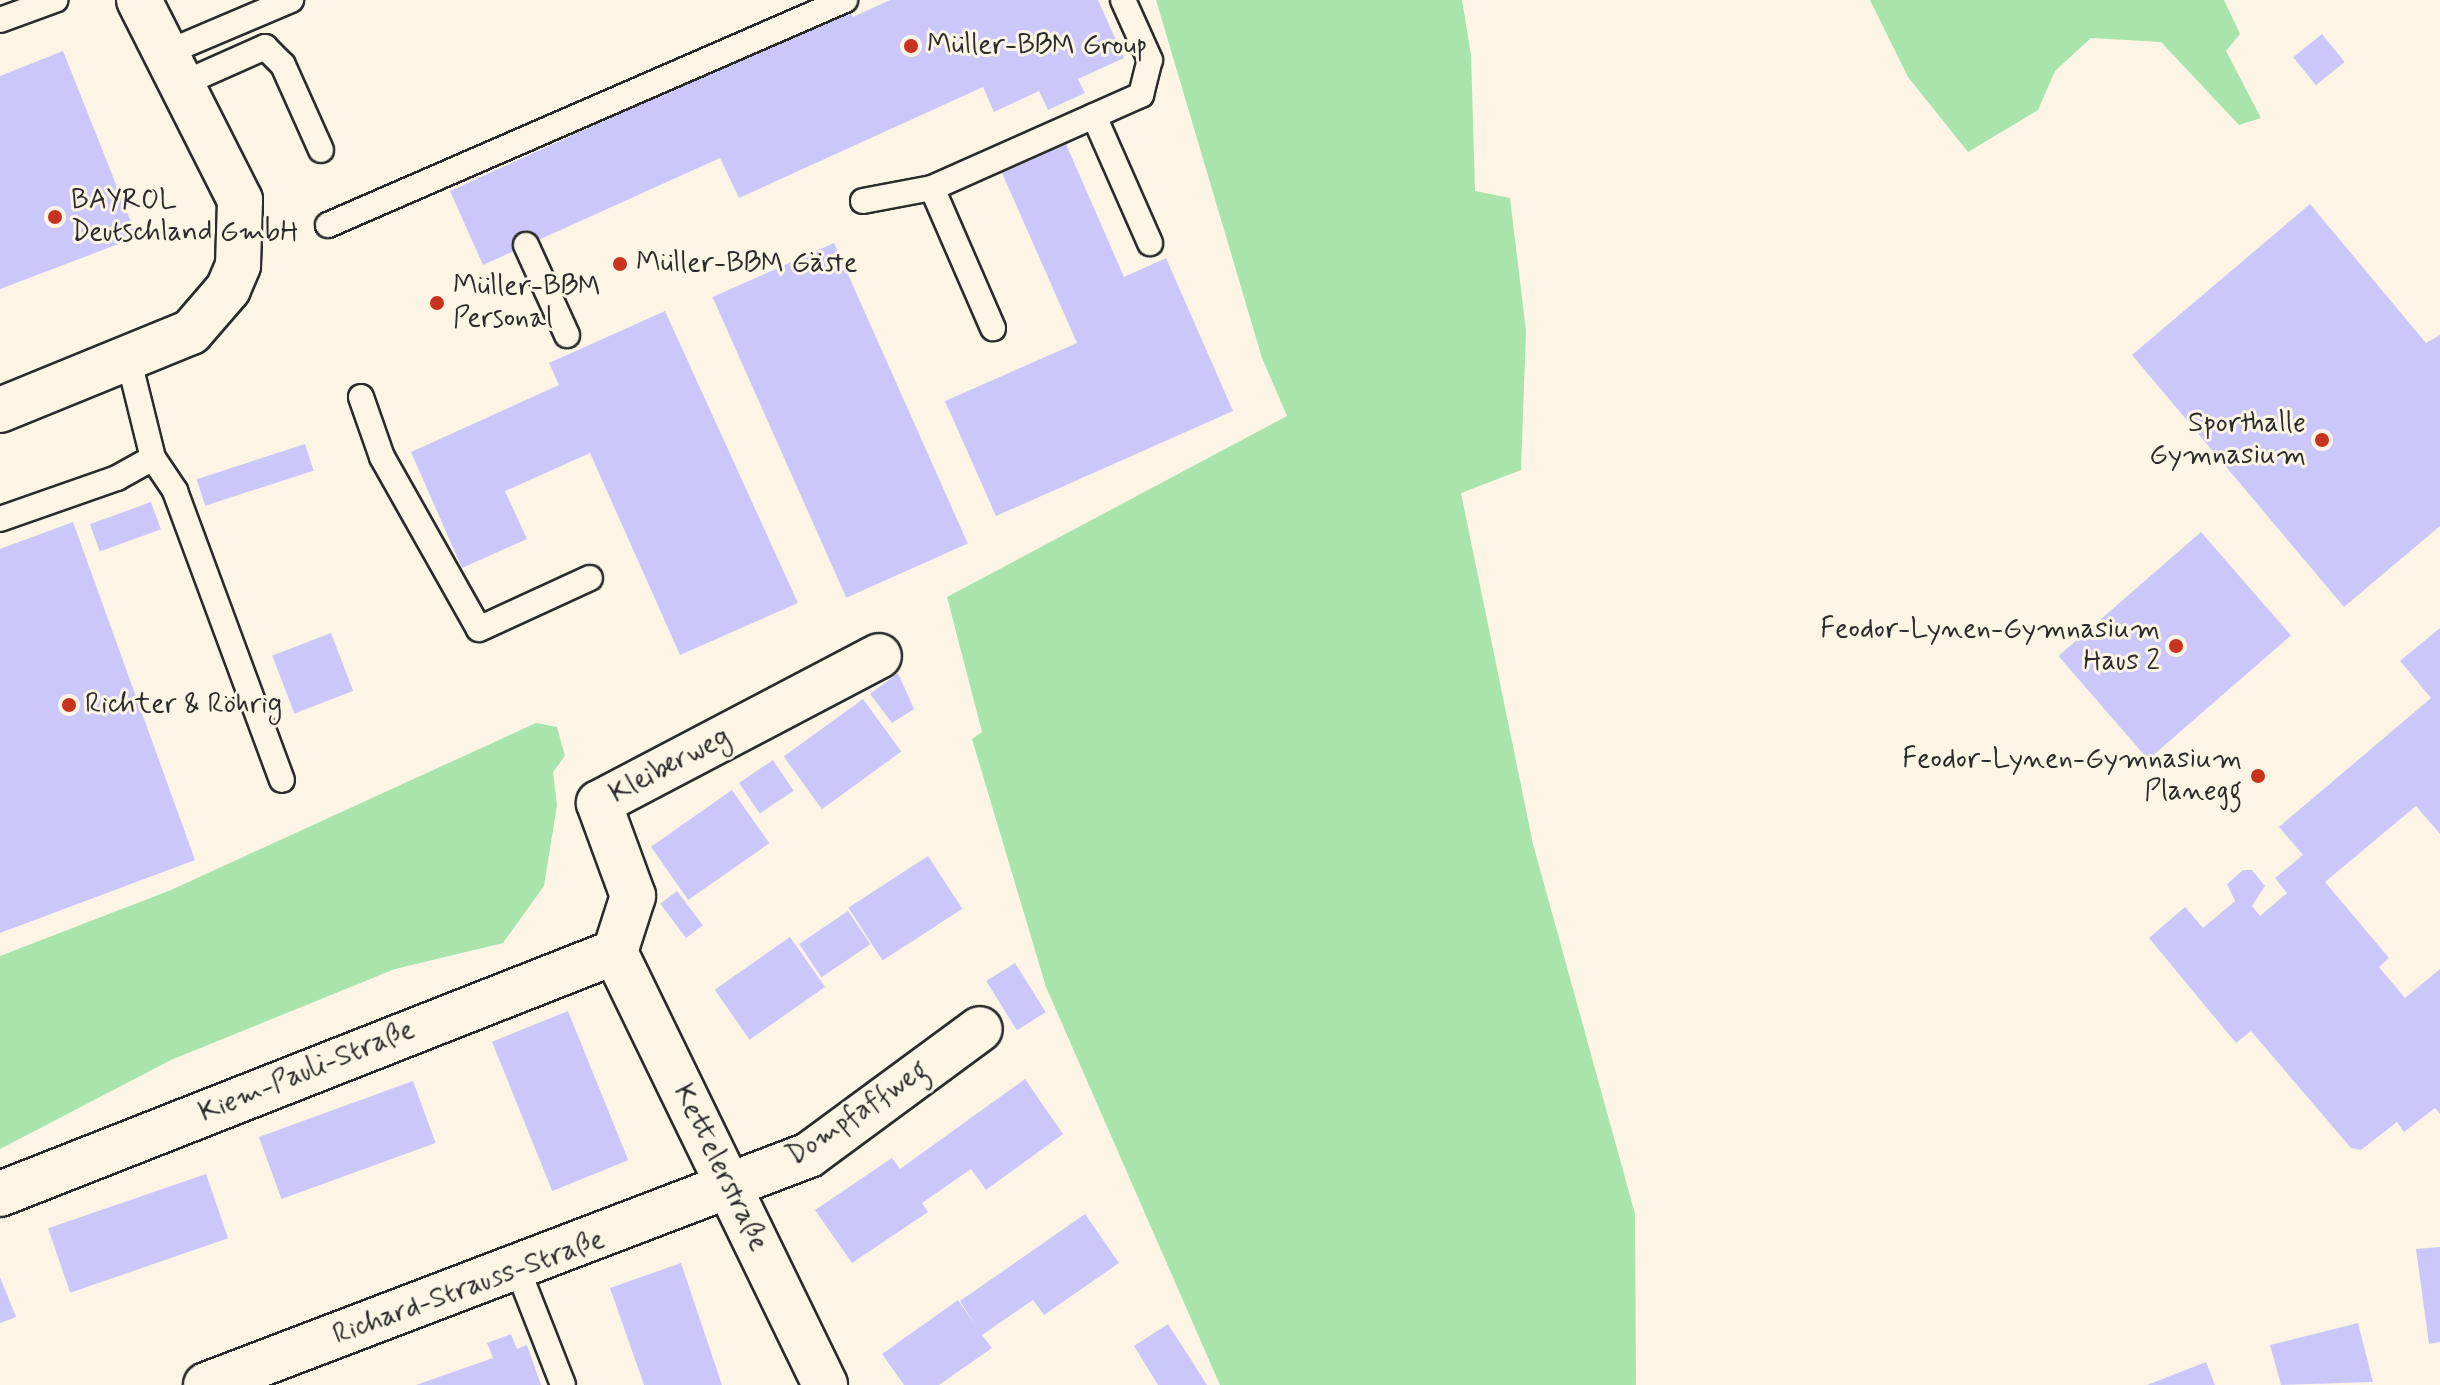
<!DOCTYPE html>
<meta charset="utf-8">
<style>
body{margin:0}
#map{position:relative;width:2440px;height:1385px;overflow:hidden;background:#fcf5e5;font-family:Mynerve,sans-serif}
div>[style]{position:absolute}
.green>*{inset:0;background:#a8e4ab}
.building>*{inset:0;background:#ccc7fa;transform-origin:0 0}
.roads{filter:drop-shadow(2px 0 #2b2b2b) drop-shadow(-2px 0 #2b2b2b) drop-shadow(0 2px #2b2b2b) drop-shadow(0 -2px #2b2b2b)}
.service>*{height:24px;margin:-12px;padding:0 12px;transform-origin:12px;border-radius:12px;background:#fcf5e5}
.minor>*{height:44px;margin:-22px;padding:0 22px;transform-origin:22px;border-radius:22px;background:#fcf5e5}
.dots>*{width:22px;height:22px;translate:-50% -50%;box-sizing:border-box;border:4px solid #fcf5e5;border-radius:50%}
span{translate:-50% -50%;white-space:nowrap;text-align:center;line-height:1.15;-webkit-text-stroke:6px #fcf5e5;paint-order:stroke}
.poi-label{font-size:28px;color:#2b2b2b}
.left{translate:0 -50%;text-align:left}
.right{translate:-100% -50%;text-align:right}
.street-label{font-size:28px;color:#2b2b2b}
</style>
<div id="map">
<div class="green">
<i style="clip-path:polygon(1156px 0,1462px 0,1471px 55px,1475px 191px,1510px 198px,1526px 331px,1521px 470px,1461px 493px,1533px 844px,1635px 1214px,1636px 1385px,1220px 1385px,1046px 987px,972px 739px,982px 732px,947px 597px,1287px 416px,1262px 358px)"></i>
<i style="clip-path:polygon(1870px 0,2224px 0,2240px 34px,2226px 51px,2261px 118px,2239px 125px,2161px 42px,2091px 38px,2055px 71px,2038px 110px,1968px 152px,1908px 77px)"></i>
<i style="clip-path:polygon(536px 723px,557px 727px,565px 756px,553px 772px,557px 805px,544px 886px,503px 943px,395px 969px,171px 1060px,0 1149px,0 956px,171px 890px)"></i>
</div>
<div class="building">
<i style="clip-path:polygon(890px 0,1098px 0,1124px 58px,1078px 79px,1085px 93px,1048px 110px,1039px 91px,994px 112px,983px 87px,739px 198px,720px 158px,483px 265px,450px 191px,850px 9px,853px 17px)"></i>
<i style="left:2322px;top:34px;width:36px;height:37px;rotate:51deg"></i>
<i style="clip-path:polygon(63px 51px,137px 237px,0 289px,0 76px)"></i>
<i style="clip-path:polygon(1066px 144px,1124px 277px,1166px 258px,1233px 411px,996px 516px,945px 401px,1077px 343px,1002px 173px)"></i>
<i style="clip-path:polygon(2310px 204px,2426px 343px,2440px 335px,2440px 526px,2344px 607px,2132px 355px)"></i>
<i style="left:834px;top:243px;width:329px;height:133px;rotate:66deg"></i>
<i style="clip-path:polygon(665px 311px,798px 603px,680px 655px,590px 453px,505px 491px,527px 539px,462px 568px,411px 452px,559px 385px,549px 363px)"></i>
<i style="left:305px;top:444px;width:28px;height:114px;rotate:72deg"></i>
<i style="left:151px;top:502px;width:29px;height:65px;rotate:70deg"></i>
<i style="clip-path:polygon(73px 522px,195px 860px,0 933px,0 549px)"></i>
<i style="left:2201px;top:532px;width:137px;height:189px;rotate:49deg"></i>
<i style="clip-path:polygon(2440px 628px,2440px 834px,2416px 806px,2325px 882px,2389px 958px,2379px 967px,2405px 998px,2440px 969px,2440px 1114px,2435px 1108px,2404px 1132px,2397px 1122px,2361px 1150px,2351px 1148px,2251px 1031px,2236px 1043px,2149px 938px,2185px 907px,2203px 928px,2235px 901px,2227px 884px,2243px 870px,2252px 870px,2265px 886px,2252px 906px,2260px 916px,2287px 893px,2275px 878px,2303px 855px,2279px 827px,2431px 698px,2400px 661px)"></i>
<i style="left:331px;top:633px;width:62px;height:63px;rotate:69deg"></i>
<i style="clip-path:polygon(898px 673px,914px 709px,892px 723px,870px 694px)"></i>
<i style="left:863px;top:699px;width:65px;height:98px;rotate:54deg"></i>
<i style="left:773px;top:760px;width:37px;height:41px;rotate:56deg"></i>
<i style="left:732px;top:790px;width:65px;height:99px;rotate:55deg"></i>
<i style="left:928px;top:856px;width:63px;height:95px;rotate:57deg"></i>
<i style="left:677px;top:891px;width:43px;height:21px;rotate:53deg"></i>
<i style="left:848px;top:911px;width:40px;height:59px;rotate:56deg"></i>
<i style="left:790px;top:937px;width:61px;height:92px;rotate:55deg"></i>
<i style="left:1015px;top:963px;width:58px;height:34px;rotate:58deg"></i>
<i style="left:568px;top:1011px;width:161px;height:82px;rotate:68deg"></i>
<i style="clip-path:polygon(1025px 1079px,1063px 1134px,986px 1190px,971px 1169px,922px 1203px,928px 1212px,852px 1263px,815px 1210px,892px 1158px,900px 1169px)"></i>
<i style="left:413px;top:1081px;width:66px;height:164px;rotate:70deg"></i>
<i style="left:206px;top:1174px;width:68px;height:167px;rotate:71deg"></i>
<i style="clip-path:polygon(1085px 1214px,1119px 1263px,1044px 1315px,1033px 1300px,982px 1335px,992px 1348px,939px 1385px,904px 1385px,882px 1354px,958px 1300px,976px 1326px,960px 1301px)"></i>
<i style="clip-path:polygon(2440px 1247px,2440px 1342px,2429px 1344px,2416px 1249px)"></i>
<i style="clip-path:polygon(681px 1263px,722px 1385px,644px 1385px,610px 1288px)"></i>
<i style="clip-path:polygon(0 1277px,16px 1317px,0 1323px)"></i>
<i style="clip-path:polygon(2358px 1323px,2373px 1382px,2281px 1385px,2270px 1345px)"></i>
<i style="clip-path:polygon(1168px 1324px,1188px 1355px,1207px 1385px,1158px 1385px,1134px 1346px)"></i>
<i style="clip-path:polygon(511px 1334px,517px 1349px,527px 1345px,541px 1385px,416px 1385px,493px 1358px,487px 1343px)"></i>
<i style="clip-path:polygon(2206px 1362px,2215px 1385px,2147px 1385px)"></i>
</div>
<div class="roads">
<div class="service">
<i style="left:0;top:20px;width:59px;rotate:-20deg"></i>
<i style="left:166px;top:53px;width:136px;rotate:-23deg"></i>
<i style="left:182px;top:84px;width:91px;rotate:-24deg"></i>
<i style="left:265px;top:47px;width:25px;rotate:45deg"></i>
<i style="left:283px;top:65px;width:93px;rotate:65.9deg"></i>
<i style="left:1094px;top:116px;width:139px;rotate:66.2deg"></i>
<i style="left:932px;top:188px;width:153px;rotate:66.5deg"></i>
<i style="left:863px;top:201px;width:70px;rotate:-10.7deg"></i>
<i style="left:932px;top:188px;width:229px;rotate:-24deg"></i>
<i style="left:1141px;top:95px;width:36px;rotate:-76deg"></i>
<i style="left:1150px;top:60px;width:66px;rotate:-114.2deg"></i>
<i style="left:328px;top:225px;width:564px;rotate:-23.52deg"></i>
<i style="left:526px;top:245px;width:99px;rotate:65.5deg"></i>
<i style="left:361px;top:397px;width:64px;rotate:70.7deg"></i>
<i style="left:382px;top:457px;width:197px;rotate:60.6deg"></i>
<i style="left:479px;top:629px;width:122px;rotate:-24.7deg"></i>
<i style="left:153px;top:458px;width:40px;rotate:56deg"></i>
<i style="left:175px;top:491px;width:308px;rotate:69.7deg"></i>
<i style="left:0;top:519px;width:124px;rotate:-19.3deg"></i>
<i style="left:117px;top:478px;width:41px;rotate:-29.1deg"></i>
<i style="left:153px;top:458px;width:100px;rotate:-103.9deg"></i>
<i style="left:518px;top:1270px;width:123px;rotate:68.6deg"></i>
</div>
<div class="minor">
<i style="left:0;top:410px;width:206px;rotate:-22.2deg"></i>
<i style="left:191px;top:332px;width:57px;rotate:-49.3deg"></i>
<i style="left:228px;top:289px;width:26px;rotate:-67deg"></i>
<i style="left:238px;top:265px;width:65px;rotate:-88.2deg"></i>
<i style="left:240px;top:200px;width:224px;rotate:-116.8deg"></i>
<i style="left:615px;top:952px;width:481px;rotate:64.1deg"></i>
<i style="left:615px;top:952px;width:59px;rotate:-72.2deg"></i>
<i style="left:633px;top:896px;width:99px;rotate:-110.1deg"></i>
<i style="left:599px;top:803px;width:316px;rotate:-27.7deg"></i>
<i style="left:0;top:1194px;width:661px;rotate:-21.48deg"></i>
<i style="left:206px;top:1385px;width:645px;rotate:-20.88deg"></i>
<i style="left:809px;top:1155px;width:212px;rotate:-36.4deg"></i>
</div>
</div>
<div class="dots">
<i style="left:911px;top:46px;background:#c8321e"></i>
<i style="left:55px;top:217px;background:#c8321e"></i>
<i style="left:620px;top:264px;background:#c8321e"></i>
<i style="left:437px;top:303px;background:#c8321e"></i>
<i style="left:2322px;top:440px;background:#c8321e"></i>
<i style="left:2176px;top:646px;background:#c8321e"></i>
<i style="left:69px;top:705px;background:#c8321e"></i>
<i style="left:2258px;top:776px;background:#c8321e"></i>
</div>
<div class="poi-label">
<span class="left" style="left:927px;top:46px">Müller-BBM Group</span>
<span class="left" style="left:71px;top:217px">BAYROL<br>Deutschland GmbH</span>
<span class="left" style="left:636px;top:264px">Müller-BBM Gäste</span>
<span class="left" style="left:453px;top:303px">Müller-BBM<br>Personal</span>
<span class="right" style="left:2306px;top:440px">Sporthalle<br>Gymnasium</span>
<span class="right" style="left:2160px;top:646px">Feodor-Lynen-Gymnasium<br>Haus 2</span>
<span class="left" style="left:85px;top:705px">Richter &amp; Röhrig</span>
<span class="right" style="left:2242px;top:776px">Feodor-Lynen-Gymnasium<br>Planegg</span>
</div>
<div class="street-label">
<span style="left:670px;top:766px;rotate:-28deg">Kleiberweg</span>
<span style="left:307px;top:1072px;rotate:-22deg">Kiem-Pauli-Straße</span>
<span style="left:858px;top:1114px;rotate:-34deg">Dompfaffweg</span>
<span style="left:720px;top:1168px;rotate:64deg">Kettelerstraße</span>
<span style="left:469px;top:1288px;rotate:-20deg">Richard-Strauss-Straße</span>
</div>
</div>
